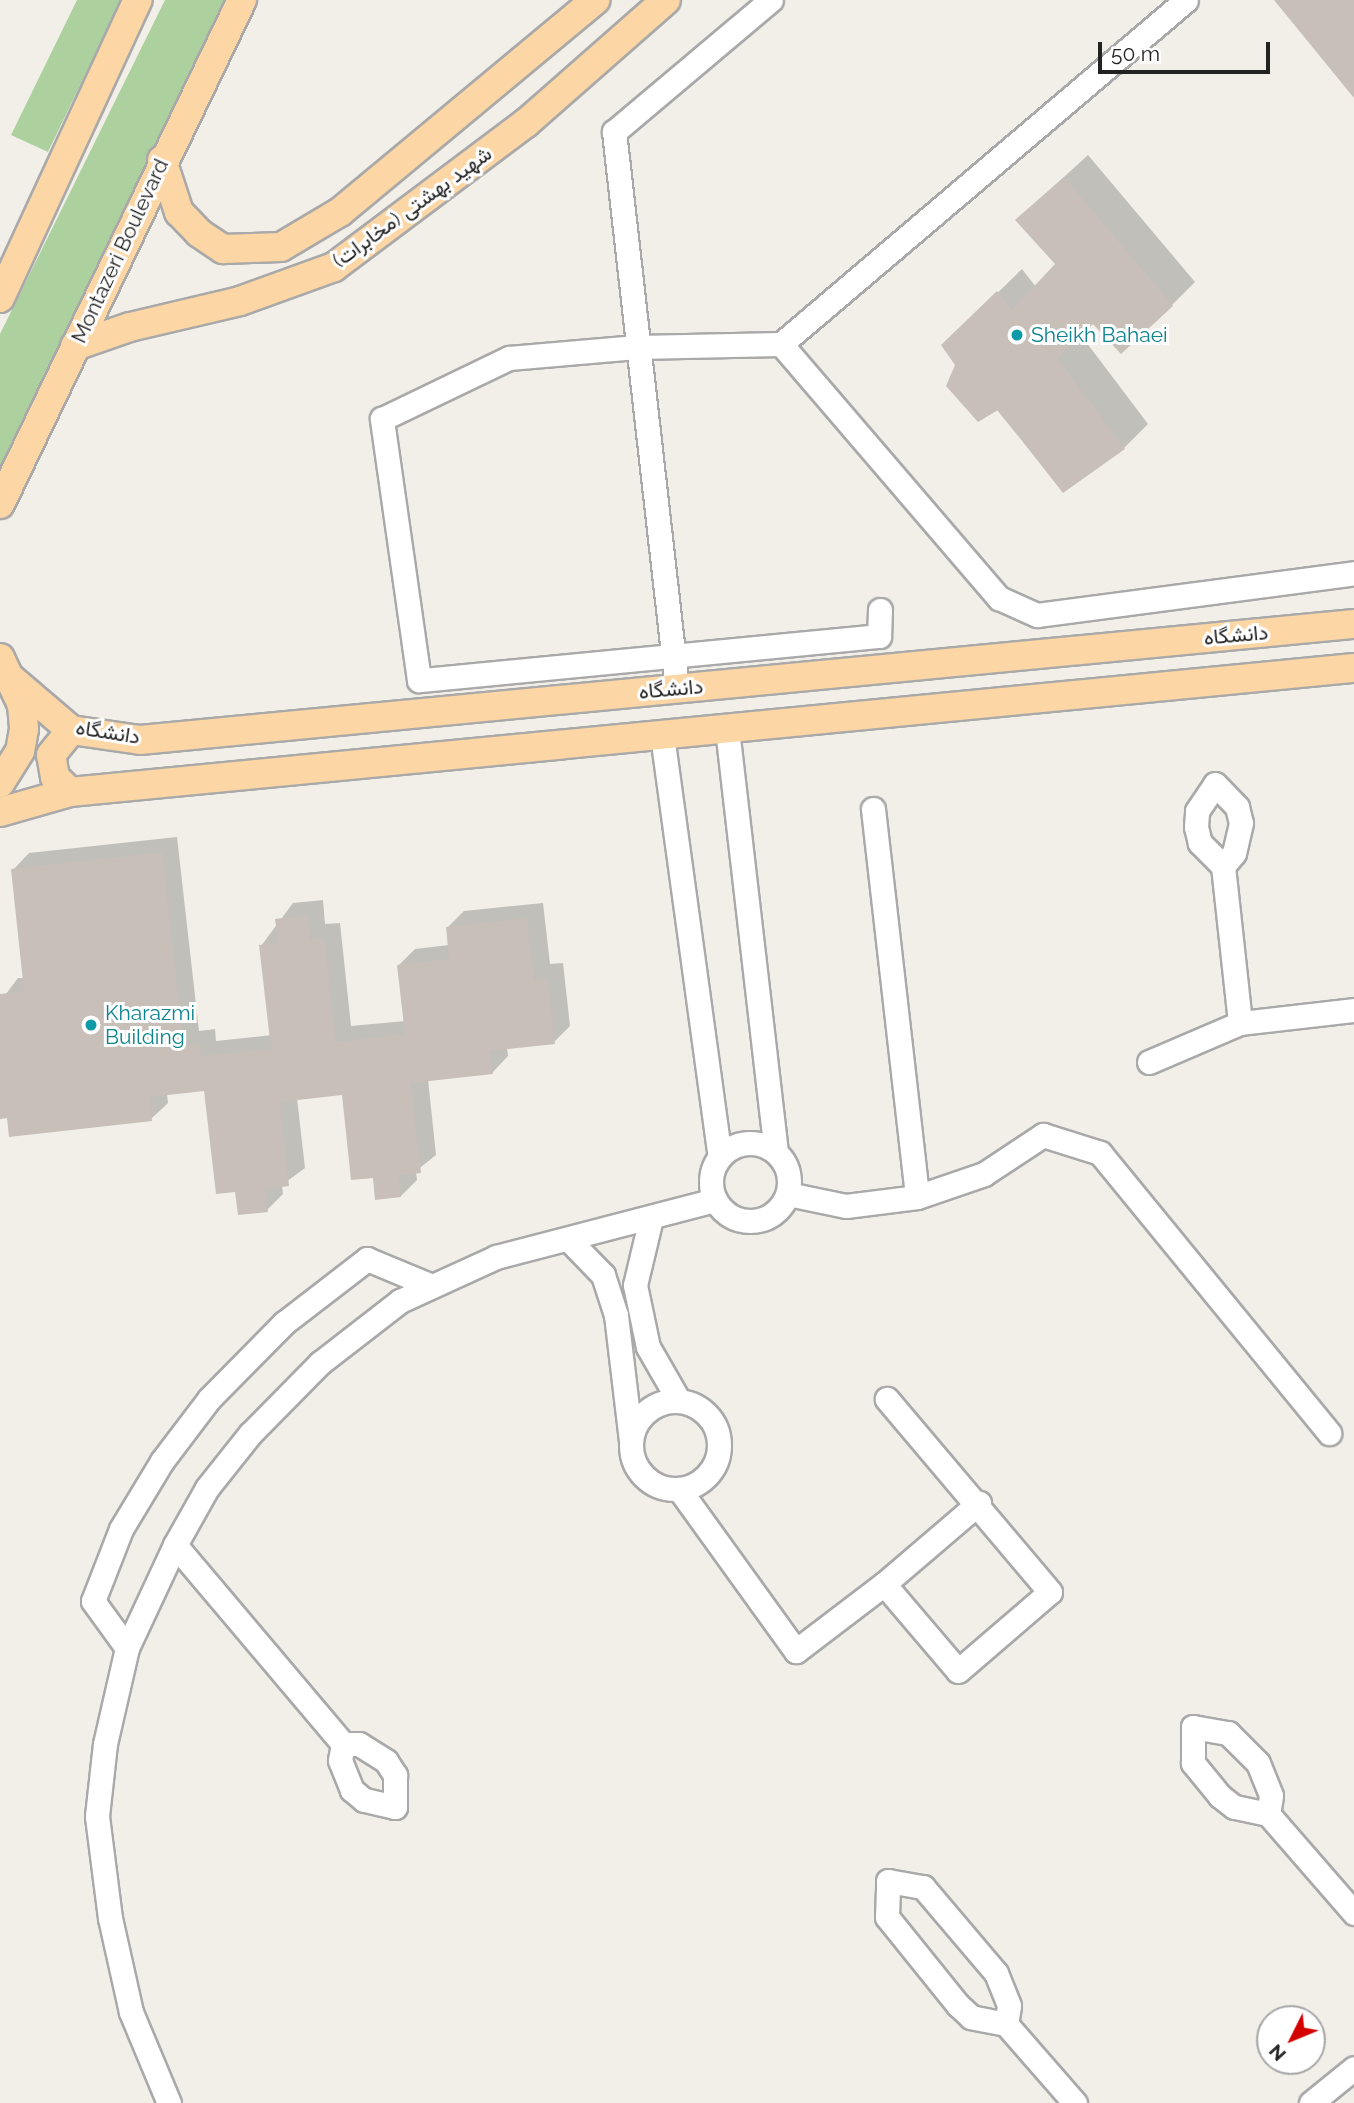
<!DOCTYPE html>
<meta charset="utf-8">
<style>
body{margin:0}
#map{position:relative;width:1354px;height:2103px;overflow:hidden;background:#f2efe9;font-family:Raleway,Vazirmatn,sans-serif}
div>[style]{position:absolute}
.forest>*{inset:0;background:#add19e}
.shadow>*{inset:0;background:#0003}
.building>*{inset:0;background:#c7bfb8}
.roads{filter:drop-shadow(2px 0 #a9a9a9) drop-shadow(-2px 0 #a9a9a9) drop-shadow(0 2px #a9a9a9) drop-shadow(0 -2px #a9a9a9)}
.minor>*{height:23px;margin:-11.5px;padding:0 11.5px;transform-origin:11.5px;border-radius:11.5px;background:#fff}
.minor>.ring{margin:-11.5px;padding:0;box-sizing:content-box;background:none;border:23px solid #fff;border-radius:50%}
.major>*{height:28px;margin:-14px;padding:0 14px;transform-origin:14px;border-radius:14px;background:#fcd6a4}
.dots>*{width:19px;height:19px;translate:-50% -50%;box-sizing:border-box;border:4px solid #fff;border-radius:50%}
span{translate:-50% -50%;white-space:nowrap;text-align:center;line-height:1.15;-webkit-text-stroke:6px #fff;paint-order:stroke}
.street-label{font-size:21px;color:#222}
.culture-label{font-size:21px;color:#0d838f}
.left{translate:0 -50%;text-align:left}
.north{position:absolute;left:1256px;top:2005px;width:70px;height:70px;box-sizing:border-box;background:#fff;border:2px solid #a7a7a7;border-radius:50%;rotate:227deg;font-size:19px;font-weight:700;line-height:28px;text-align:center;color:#222}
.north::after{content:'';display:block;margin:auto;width:24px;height:32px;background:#d40000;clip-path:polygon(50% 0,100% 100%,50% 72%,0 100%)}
.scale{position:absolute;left:1098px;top:42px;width:172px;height:32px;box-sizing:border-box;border:4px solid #222;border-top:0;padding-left:9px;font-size:21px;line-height:24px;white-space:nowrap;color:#222;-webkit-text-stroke:5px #fff;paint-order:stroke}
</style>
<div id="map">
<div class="forest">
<i style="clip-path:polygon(77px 0,121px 0,48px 152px,11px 135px)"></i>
<i style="clip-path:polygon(165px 0,234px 0,0 489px,0 334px)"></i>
</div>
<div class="shadow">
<i style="clip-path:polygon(1088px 155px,1195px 282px,1172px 305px,1093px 322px,1080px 334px,1148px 424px,1124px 448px,1063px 491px,944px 345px,1022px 269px,1036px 287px,1058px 264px,1017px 220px)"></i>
<i style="clip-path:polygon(177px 837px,199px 1031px,215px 1029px,216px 1041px,272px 1035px,261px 946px,293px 903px,323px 900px,325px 924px,340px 923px,351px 1026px,405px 1021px,399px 965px,415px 949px,449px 945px,448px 927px,464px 911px,543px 903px,550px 964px,563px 963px,570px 1026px,554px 1042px,507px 1047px,508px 1056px,492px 1073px,428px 1079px,436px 1155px,416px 1171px,417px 1180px,401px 1196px,374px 1176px,343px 1093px,297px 1098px,305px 1168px,282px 1185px,283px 1194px,267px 1210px,237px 1190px,206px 1089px,167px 1094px,168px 1103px,151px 1119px,0 1117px,0 1002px,18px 978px,24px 978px,13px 870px,29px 853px)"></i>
</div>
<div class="building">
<i style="clip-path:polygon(1274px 0,1354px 0,1354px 98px)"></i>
<i style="clip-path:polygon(1064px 177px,1173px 306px,1121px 354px,1093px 324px,1057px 358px,1125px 449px,1063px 493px,998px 410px,978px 422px,946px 386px,955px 365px,941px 345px,997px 291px,1012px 310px,1055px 264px,1015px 220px)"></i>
<i style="clip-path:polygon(162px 852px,184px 1046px,199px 1044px,201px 1056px,271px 1049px,259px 945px,278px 943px,275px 919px,307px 915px,310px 940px,324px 938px,336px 1042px,405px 1034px,397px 965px,449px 959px,446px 927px,527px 918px,534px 980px,547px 978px,555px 1044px,490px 1051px,493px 1074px,411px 1083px,421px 1173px,399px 1175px,401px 1197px,375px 1200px,373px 1178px,351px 1180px,342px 1095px,280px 1102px,289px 1186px,265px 1189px,268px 1212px,238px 1215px,235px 1192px,216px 1194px,204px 1091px,150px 1097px,152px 1121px,9px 1137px,7px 1118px,0 1119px,0 994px,24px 991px,11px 869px)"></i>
</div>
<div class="roads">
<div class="minor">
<i style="left:781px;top:344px;width:531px;rotate:-40.34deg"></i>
<i style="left:880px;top:610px;width:26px;rotate:92deg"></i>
<i style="left:879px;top:636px;width:462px;rotate:174.5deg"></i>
<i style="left:419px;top:680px;width:264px;rotate:-98.1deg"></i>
<i style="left:382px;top:419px;width:141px;rotate:-25.7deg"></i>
<i style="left:509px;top:358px;width:128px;rotate:-4.9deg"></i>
<i style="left:637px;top:347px;width:144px;rotate:-1.2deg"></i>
<i style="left:781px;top:344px;width:335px;rotate:49.4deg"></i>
<i style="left:999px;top:598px;width:42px;rotate:24.1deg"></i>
<i style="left:1037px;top:615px;width:320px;rotate:-7.5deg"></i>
<i style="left:677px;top:688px;width:560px;rotate:-96.46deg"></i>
<i style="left:614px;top:132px;width:205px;rotate:-40.1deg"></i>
<i style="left:727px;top:729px;width:426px;rotate:83.4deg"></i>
<i style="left:662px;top:735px;width:425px;rotate:82.2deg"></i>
<i style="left:1215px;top:784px;width:32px;rotate:46deg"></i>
<i style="left:1237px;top:807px;width:16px;rotate:76deg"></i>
<i style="left:1241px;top:823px;width:31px;rotate:103deg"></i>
<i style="left:1234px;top:853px;width:17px;rotate:130deg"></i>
<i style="left:1223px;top:866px;width:33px;rotate:-135deg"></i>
<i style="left:1200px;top:843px;width:16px;rotate:-104deg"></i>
<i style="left:1196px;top:827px;width:16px;rotate:-86deg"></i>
<i style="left:1197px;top:811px;width:32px;rotate:-56deg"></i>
<i style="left:873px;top:809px;width:390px;rotate:83.5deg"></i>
<i style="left:1223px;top:866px;width:158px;rotate:83.8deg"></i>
<i style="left:1149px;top:1062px;width:99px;rotate:-23.2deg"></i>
<i style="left:1240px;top:1023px;width:115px;rotate:-6.5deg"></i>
<i class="ring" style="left:711px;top:1143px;width:55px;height:55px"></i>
<i style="left:788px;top:1194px;width:59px;rotate:11.7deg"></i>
<i style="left:846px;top:1206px;width:72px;rotate:-7.2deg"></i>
<i style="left:917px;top:1197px;width:71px;rotate:-18.9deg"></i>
<i style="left:984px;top:1174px;width:71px;rotate:-33.5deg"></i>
<i style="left:1043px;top:1135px;width:60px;rotate:17.5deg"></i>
<i style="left:1100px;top:1153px;width:362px;rotate:50.7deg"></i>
<i style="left:651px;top:1218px;width:69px;rotate:103.4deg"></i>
<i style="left:635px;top:1285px;width:63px;rotate:78.2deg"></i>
<i style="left:648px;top:1347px;width:62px;rotate:60.1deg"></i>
<i style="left:569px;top:1240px;width:49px;rotate:45.8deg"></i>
<i style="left:603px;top:1275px;width:42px;rotate:72deg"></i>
<i style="left:616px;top:1315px;width:126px;rotate:83.2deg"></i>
<i class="ring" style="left:631px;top:1401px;width:65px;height:65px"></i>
<i style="left:679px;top:1489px;width:200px;rotate:54.2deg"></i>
<i style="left:796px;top:1651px;width:111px;rotate:-37.3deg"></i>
<i style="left:884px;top:1584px;width:114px;rotate:49.6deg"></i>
<i style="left:958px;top:1671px;width:121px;rotate:-40.7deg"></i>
<i style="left:1050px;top:1592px;width:253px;rotate:-130.2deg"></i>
<i style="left:175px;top:1545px;width:260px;rotate:49.8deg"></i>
<i style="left:884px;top:1584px;width:125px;rotate:-40.5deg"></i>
<i style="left:127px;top:1648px;width:58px;rotate:-125.9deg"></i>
<i style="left:93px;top:1601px;width:77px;rotate:-68.7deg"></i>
<i style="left:121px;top:1529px;width:79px;rotate:-58.9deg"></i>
<i style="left:162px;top:1461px;width:78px;rotate:-52.8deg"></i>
<i style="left:209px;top:1399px;width:107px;rotate:-45.4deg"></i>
<i style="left:284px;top:1323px;width:105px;rotate:-37.6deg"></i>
<i style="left:367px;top:1259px;width:70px;rotate:22.6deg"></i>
<i style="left:1193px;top:1727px;width:36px;rotate:10deg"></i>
<i style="left:1228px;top:1733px;width:42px;rotate:45deg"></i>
<i style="left:1258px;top:1763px;width:35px;rotate:68deg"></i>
<i style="left:1271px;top:1796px;width:18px;rotate:99deg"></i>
<i style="left:1268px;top:1814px;width:35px;rotate:-168deg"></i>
<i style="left:1234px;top:1807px;width:18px;rotate:-142deg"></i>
<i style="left:1220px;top:1796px;width:43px;rotate:-129.3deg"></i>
<i style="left:1193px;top:1763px;width:36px;rotate:-90deg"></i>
<i style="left:343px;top:1744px;width:16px"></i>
<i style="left:359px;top:1744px;width:32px;rotate:32deg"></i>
<i style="left:386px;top:1761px;width:17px;rotate:57deg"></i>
<i style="left:395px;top:1775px;width:32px;rotate:90deg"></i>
<i style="left:395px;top:1807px;width:32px;rotate:-167deg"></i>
<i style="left:364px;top:1800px;width:16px;rotate:-140deg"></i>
<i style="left:352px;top:1790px;width:32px;rotate:-112deg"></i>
<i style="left:340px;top:1760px;width:16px;rotate:-79deg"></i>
<i style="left:1268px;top:1814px;width:131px;rotate:49deg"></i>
<i style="left:888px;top:1881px;width:36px;rotate:10deg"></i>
<i style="left:923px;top:1887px;width:113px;rotate:49.7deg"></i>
<i style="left:996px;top:1973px;width:35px;rotate:68deg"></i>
<i style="left:1009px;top:2006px;width:18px;rotate:99deg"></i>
<i style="left:1006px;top:2024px;width:36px;rotate:-169deg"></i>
<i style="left:971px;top:2017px;width:18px;rotate:-137deg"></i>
<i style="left:958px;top:2005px;width:113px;rotate:-128.9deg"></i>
<i style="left:887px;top:1917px;width:36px;rotate:-88deg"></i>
<i style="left:1006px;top:2024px;width:105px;rotate:48.9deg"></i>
<i style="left:169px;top:2103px;width:99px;rotate:-112.7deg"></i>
<i style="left:131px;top:2012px;width:96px;rotate:-102.6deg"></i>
<i style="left:110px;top:1918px;width:103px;rotate:-97.3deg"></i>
<i style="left:97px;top:1816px;width:72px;rotate:-83.7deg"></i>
<i style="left:105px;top:1744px;width:98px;rotate:-77.1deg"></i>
<i style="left:127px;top:1648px;width:114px;rotate:-65deg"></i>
<i style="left:175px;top:1545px;width:65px;rotate:-60.7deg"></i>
<i style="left:207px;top:1488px;width:69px;rotate:-51.5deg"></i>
<i style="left:250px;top:1434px;width:100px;rotate:-45.4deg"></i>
<i style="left:320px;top:1363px;width:101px;rotate:-37.8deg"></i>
<i style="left:400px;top:1301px;width:106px;rotate:-24.6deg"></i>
<i style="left:496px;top:1257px;width:226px;rotate:-14.6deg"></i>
<i style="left:1311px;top:2103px;width:55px;rotate:-39.1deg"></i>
</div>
<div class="major">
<i style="left:162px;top:160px;width:55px;rotate:71.9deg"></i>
<i style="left:179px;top:212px;width:29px;rotate:46deg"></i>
<i style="left:199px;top:233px;width:29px;rotate:34deg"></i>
<i style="left:223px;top:249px;width:58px;rotate:-2deg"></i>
<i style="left:281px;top:247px;width:69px;rotate:-30.7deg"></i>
<i style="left:340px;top:212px;width:332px;rotate:-39.7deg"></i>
<i style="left:0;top:298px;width:328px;rotate:-65.2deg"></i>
<i style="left:75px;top:346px;width:58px;rotate:-19.1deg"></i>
<i style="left:130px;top:327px;width:113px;rotate:-13.3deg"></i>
<i style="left:240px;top:301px;width:100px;rotate:-19.9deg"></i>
<i style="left:334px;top:267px;width:240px;rotate:-36.9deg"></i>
<i style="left:526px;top:123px;width:186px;rotate:-41.3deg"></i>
<i style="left:0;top:504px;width:559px;rotate:-64.35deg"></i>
<i style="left:0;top:658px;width:52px;rotate:64.9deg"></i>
<i style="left:22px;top:705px;width:24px;rotate:85deg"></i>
<i style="left:24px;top:729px;width:22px;rotate:100deg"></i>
<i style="left:20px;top:751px;width:38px;rotate:122deg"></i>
<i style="left:9px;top:677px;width:82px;rotate:40.5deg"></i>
<i style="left:71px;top:730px;width:70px;rotate:8.2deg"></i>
<i style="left:140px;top:740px;width:1220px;rotate:-5.46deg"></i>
<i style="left:70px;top:792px;width:21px;rotate:-135deg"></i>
<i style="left:55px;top:777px;width:22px;rotate:-100deg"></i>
<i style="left:51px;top:755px;width:32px;rotate:-51deg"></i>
<i style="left:0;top:812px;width:73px;rotate:-15.9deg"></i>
<i style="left:70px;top:792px;width:1290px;rotate:-5.52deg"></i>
</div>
</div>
<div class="dots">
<i style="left:1017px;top:335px;background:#0f9aa8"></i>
<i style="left:91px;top:1025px;background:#0f9aa8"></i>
</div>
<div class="street-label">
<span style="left:412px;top:207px;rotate:-36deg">شهید بهشتی (مخابرات)</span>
<span style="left:120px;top:251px;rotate:-65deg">Montazeri Boulevard</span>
<span style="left:1236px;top:635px;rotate:-5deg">دانشگاه</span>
<span style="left:671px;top:689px;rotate:-5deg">دانشگاه</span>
<span style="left:108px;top:732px;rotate:9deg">دانشگاه</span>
</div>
<div class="culture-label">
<span class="left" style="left:1031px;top:335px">Sheikh Bahaei</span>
<span class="left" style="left:105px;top:1025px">Kharazmi<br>Building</span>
</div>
<div class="north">N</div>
<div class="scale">50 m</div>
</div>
